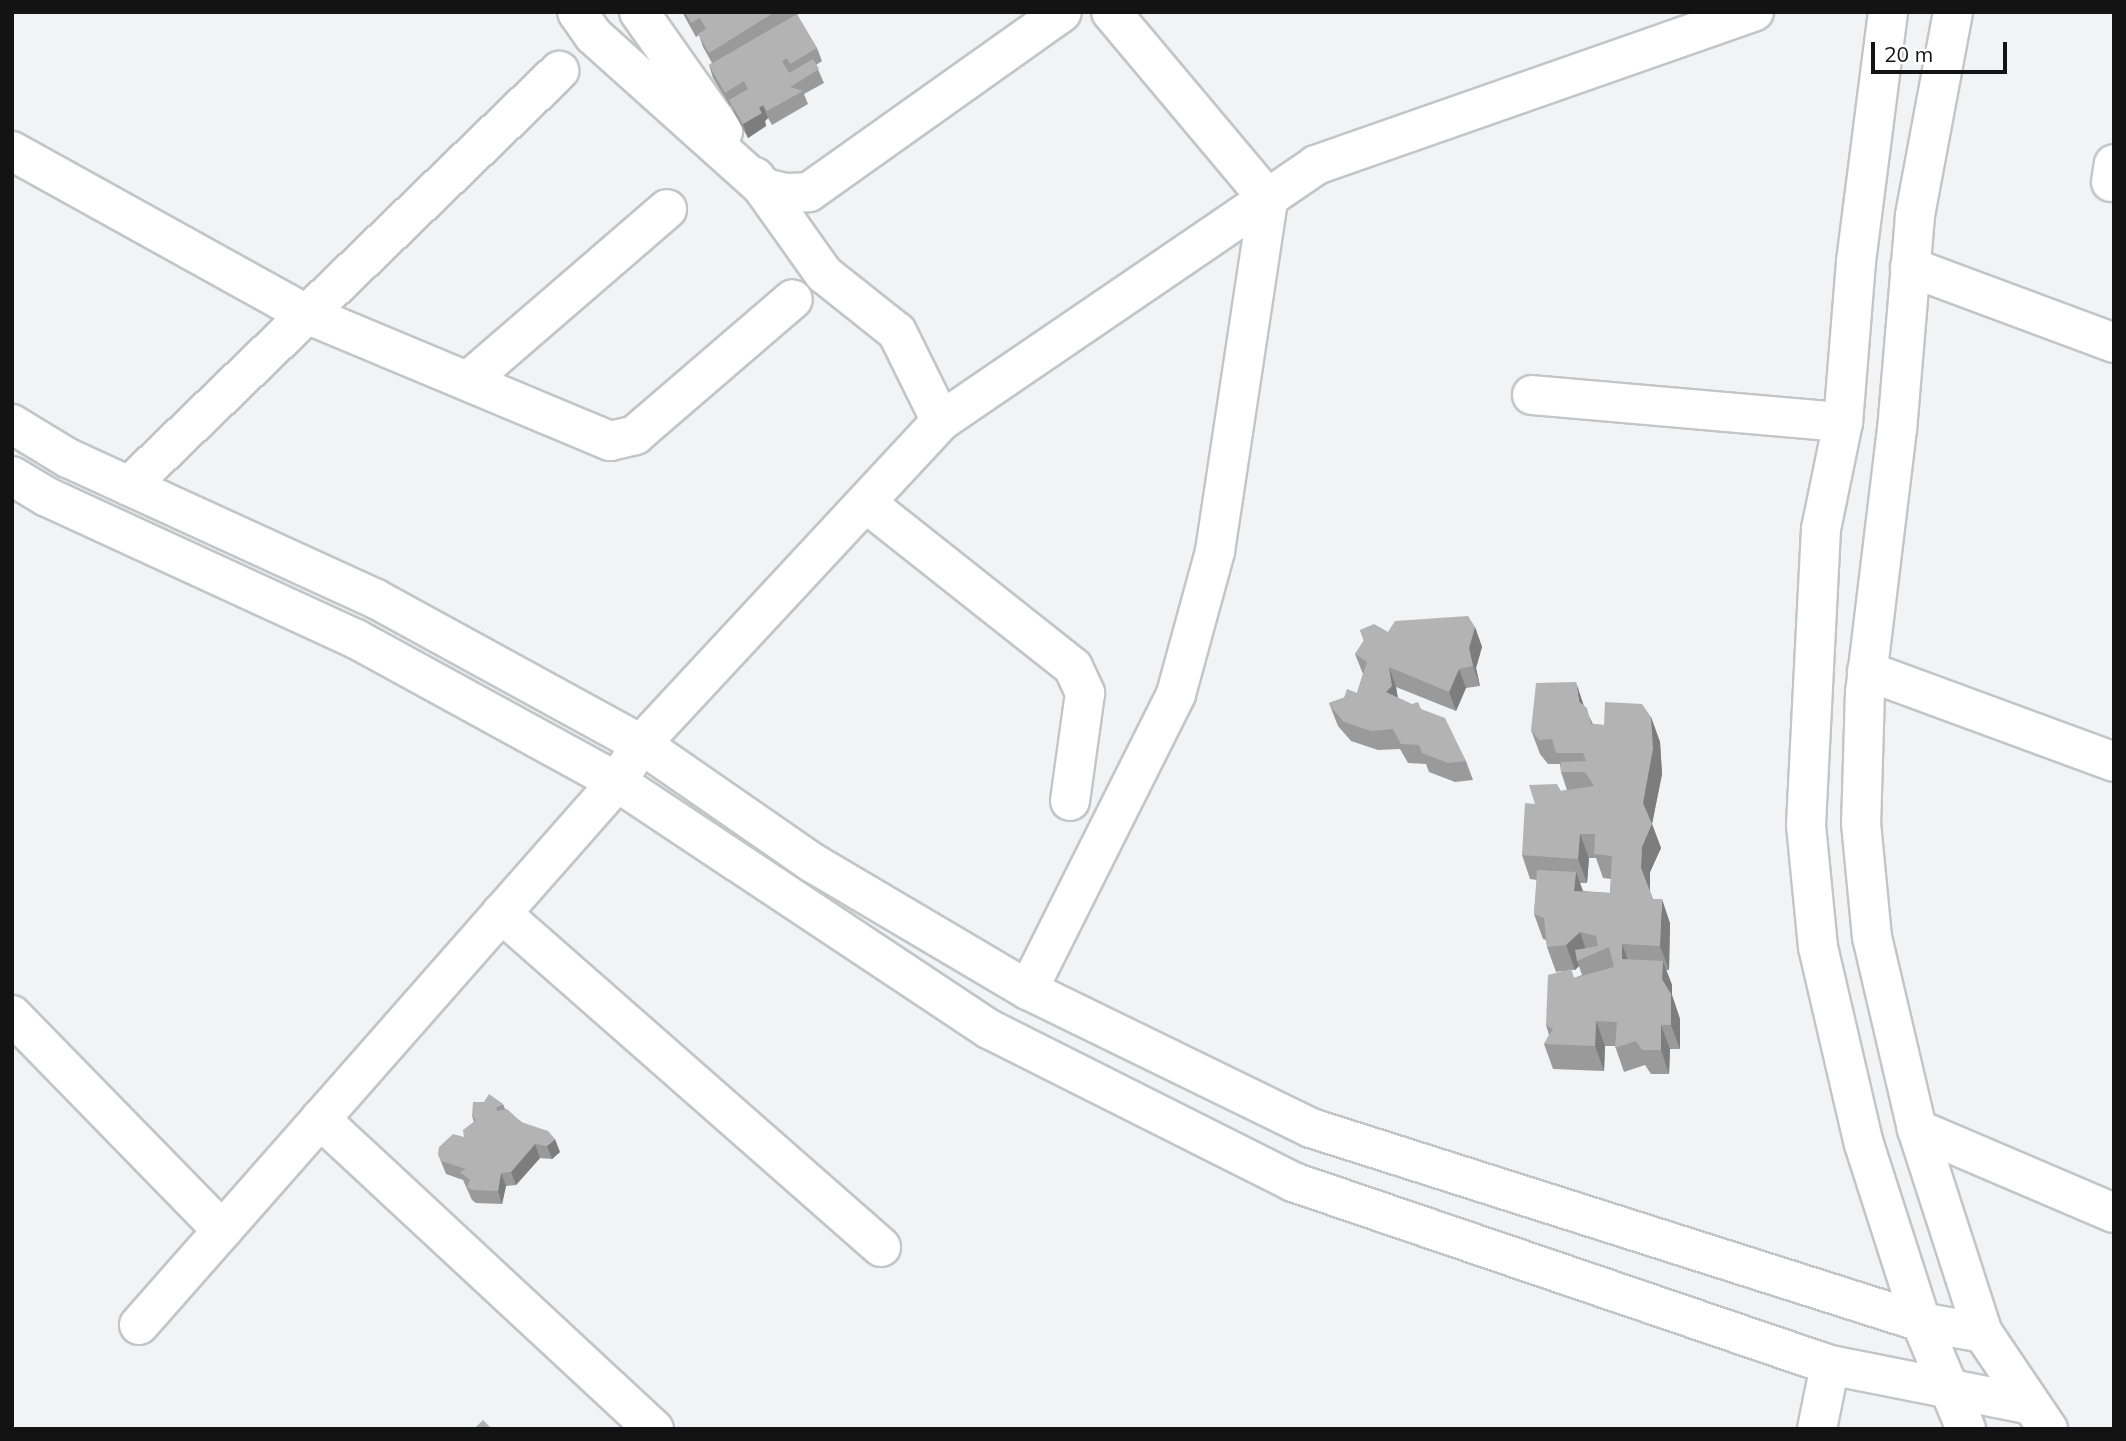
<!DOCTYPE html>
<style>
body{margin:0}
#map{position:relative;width:2126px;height:1441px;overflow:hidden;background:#f1f3f4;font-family:Mulish,sans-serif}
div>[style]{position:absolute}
.roads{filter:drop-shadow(2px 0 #c4c5c6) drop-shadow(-2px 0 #c4c5c6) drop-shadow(0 2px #c4c5c6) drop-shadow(0 -2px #c4c5c6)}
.minor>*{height:38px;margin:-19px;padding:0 19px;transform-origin:19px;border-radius:19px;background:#fff}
.major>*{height:38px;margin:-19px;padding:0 19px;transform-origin:19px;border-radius:19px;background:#fff}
.wall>*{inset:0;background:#9b9a9b}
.shaded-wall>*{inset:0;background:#7e7d7e}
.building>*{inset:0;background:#b4b3b4}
span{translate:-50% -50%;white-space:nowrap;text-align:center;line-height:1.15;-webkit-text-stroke:7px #fff;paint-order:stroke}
.frame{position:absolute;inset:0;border:14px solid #131314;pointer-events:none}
.scale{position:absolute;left:1871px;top:42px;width:136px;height:32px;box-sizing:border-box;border:4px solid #131314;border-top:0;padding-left:9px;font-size:21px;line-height:24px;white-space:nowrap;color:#131314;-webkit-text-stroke:5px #fff;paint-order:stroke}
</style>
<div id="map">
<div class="roads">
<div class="minor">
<i style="left:577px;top:12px;width:29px;rotate:55deg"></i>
<i style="left:594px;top:36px;width:226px;rotate:41.9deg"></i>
<i style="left:762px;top:187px;width:24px;rotate:15deg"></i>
<i style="left:785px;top:193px;width:24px;rotate:-2deg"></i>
<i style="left:809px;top:192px;width:310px;rotate:-35.4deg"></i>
<i style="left:639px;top:12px;width:146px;rotate:54.8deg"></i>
<i style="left:12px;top:151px;width:334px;rotate:29deg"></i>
<i style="left:304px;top:313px;width:332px;rotate:22.7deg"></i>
<i style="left:610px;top:441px;width:26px;rotate:-13deg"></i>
<i style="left:635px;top:435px;width:208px;rotate:-40.7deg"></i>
<i style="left:755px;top:177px;width:119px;rotate:54.6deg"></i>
<i style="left:824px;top:274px;width:93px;rotate:38.5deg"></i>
<i style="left:897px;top:332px;width:99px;rotate:63.7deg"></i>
<i style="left:2111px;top:182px;width:18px;rotate:-81deg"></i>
<i style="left:1910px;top:267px;width:218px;rotate:20.4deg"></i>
<i style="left:468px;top:381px;width:263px;rotate:-40.8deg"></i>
<i style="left:1532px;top:395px;width:312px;rotate:5deg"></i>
<i style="left:12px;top:424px;width:66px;rotate:31.3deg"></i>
<i style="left:68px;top:458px;width:339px;rotate:24.6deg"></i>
<i style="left:376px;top:599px;width:302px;rotate:28.7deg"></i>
<i style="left:641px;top:744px;width:209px;rotate:34.7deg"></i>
<i style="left:813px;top:863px;width:250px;rotate:30.6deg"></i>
<i style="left:1028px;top:990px;width:315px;rotate:26deg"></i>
<i style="left:1311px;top:1128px;width:640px;rotate:17.64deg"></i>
<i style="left:1921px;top:1322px;width:63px;rotate:10.1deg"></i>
<i style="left:12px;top:476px;width:41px;rotate:31deg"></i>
<i style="left:47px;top:497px;width:340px;rotate:24.7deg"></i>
<i style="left:356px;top:639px;width:298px;rotate:28.7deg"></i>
<i style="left:617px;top:782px;width:447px;rotate:33.6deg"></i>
<i style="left:989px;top:1029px;width:340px;rotate:26.7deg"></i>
<i style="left:1293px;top:1182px;width:567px;rotate:18.82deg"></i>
<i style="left:1830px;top:1365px;width:201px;rotate:11.2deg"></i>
<i style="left:129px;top:486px;width:598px;rotate:-43.98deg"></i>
<i style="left:866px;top:503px;width:264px;rotate:38.4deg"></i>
<i style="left:1073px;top:667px;width:29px;rotate:65deg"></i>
<i style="left:1085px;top:693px;width:109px;rotate:97.9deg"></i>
<i style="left:1867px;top:671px;width:263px;rotate:20.2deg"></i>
<i style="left:501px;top:913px;width:506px;rotate:41.31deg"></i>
<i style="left:1028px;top:990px;width:331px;rotate:-63.4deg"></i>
<i style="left:1176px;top:694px;width:148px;rotate:-74.7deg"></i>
<i style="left:1215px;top:551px;width:356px;rotate:-81.4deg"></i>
<i style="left:1268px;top:199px;width:244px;rotate:-130deg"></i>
<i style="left:12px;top:1015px;width:301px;rotate:45.7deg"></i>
<i style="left:320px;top:1119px;width:456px;rotate:42.9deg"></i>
<i style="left:1917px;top:1129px;width:214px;rotate:23.1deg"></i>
<i style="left:139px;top:1325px;width:723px;rotate:-48.64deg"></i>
<i style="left:617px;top:782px;width:45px;rotate:-57.7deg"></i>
<i style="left:641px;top:744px;width:441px;rotate:-47.1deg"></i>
<i style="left:941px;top:421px;width:454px;rotate:-34.3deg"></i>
<i style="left:1316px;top:165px;width:464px;rotate:-19.3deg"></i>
<i style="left:1817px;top:1429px;width:65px;rotate:-78.5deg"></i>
</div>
<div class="major">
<i style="left:1888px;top:12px;width:252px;rotate:97.3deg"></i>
<i style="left:1856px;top:262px;width:161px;rotate:94.6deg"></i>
<i style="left:1843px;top:422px;width:109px;rotate:101.6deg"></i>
<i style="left:1821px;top:529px;width:296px;rotate:92.9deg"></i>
<i style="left:1806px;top:825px;width:123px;rotate:84.4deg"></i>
<i style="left:1818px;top:947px;width:202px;rotate:76.9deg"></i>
<i style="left:1864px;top:1144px;width:187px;rotate:72.2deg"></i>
<i style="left:1921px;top:1322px;width:116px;rotate:67.2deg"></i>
<i style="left:1953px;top:12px;width:208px;rotate:100.6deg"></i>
<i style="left:1915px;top:216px;width:214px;rotate:94.8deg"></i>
<i style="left:1897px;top:429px;width:265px;rotate:96.9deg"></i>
<i style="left:1865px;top:692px;width:131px;rotate:91.7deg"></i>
<i style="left:1861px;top:823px;width:115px;rotate:84.5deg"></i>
<i style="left:1872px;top:937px;width:197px;rotate:76.8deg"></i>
<i style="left:1917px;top:1129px;width:214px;rotate:72.1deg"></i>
<i style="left:1983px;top:1333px;width:116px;rotate:55.9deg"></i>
</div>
</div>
<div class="wall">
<i style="clip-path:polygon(682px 12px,800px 12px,800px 13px,797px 15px,817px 48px,822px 61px,816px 65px,824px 83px,804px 94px,808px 104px,772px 125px,768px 118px,765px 121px,766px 126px,748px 138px,734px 113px,731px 105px,730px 106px,713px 78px,709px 65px,712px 63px,703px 47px,699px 35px,696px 37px)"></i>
<i style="clip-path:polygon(1475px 627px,1482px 647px,1476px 668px,1480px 686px,1466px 688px,1456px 711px,1396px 687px,1398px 698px,1421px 709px,1466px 761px,1473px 780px,1455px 782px,1429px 772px,1426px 764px,1408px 763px,1400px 749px,1378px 750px,1351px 741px,1338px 726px,1329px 703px,1357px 693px,1363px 674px,1355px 654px,1364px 641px,1360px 630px,1388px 632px)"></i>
<i style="clip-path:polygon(evenodd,1584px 706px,1593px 724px,1604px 725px,1651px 717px,1660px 742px,1662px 774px,1652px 824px,1661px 848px,1650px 872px,1650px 891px,1653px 899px,1670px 923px,1669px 970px,1666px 970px,1672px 985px,1672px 995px,1680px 1019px,1680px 1049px,1670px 1049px,1669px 1074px,1651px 1074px,1645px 1065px,1624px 1072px,1615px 1046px,1605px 1046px,1604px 1071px,1553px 1069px,1544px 1044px,1549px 1035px,1546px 1025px,1562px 971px,1556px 972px,1547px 947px,1546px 940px,1543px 939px,1534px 914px,1537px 880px,1530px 879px,1522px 855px,1535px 804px,1561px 791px,1567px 790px,1561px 772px,1560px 764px,1548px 764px,1540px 754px,1531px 730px,1584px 706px,1589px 858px,1596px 858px,1603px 878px,1611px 879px,1610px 893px,1583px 891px,1580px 883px,1587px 883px,1589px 858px,1584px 706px,1579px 966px,1582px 975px,1574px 978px,1571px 970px,1575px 970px,1579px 966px)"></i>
<i style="clip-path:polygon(503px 1104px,505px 1109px,560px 1152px,552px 1159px,540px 1158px,516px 1185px,506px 1186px,502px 1204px,476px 1203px,472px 1200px,463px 1180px,446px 1174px,438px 1154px,464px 1137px,474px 1122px,472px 1116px)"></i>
</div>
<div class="shaded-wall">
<i style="clip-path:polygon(763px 105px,768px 118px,765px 121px,766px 126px,748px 138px,743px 124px,759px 108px)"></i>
<i style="clip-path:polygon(1475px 627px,1482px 647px,1476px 668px,1480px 686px,1473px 666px,1469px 648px)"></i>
<i style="clip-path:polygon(1389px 667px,1396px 687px,1399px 706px,1386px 692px)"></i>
<i style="clip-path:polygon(1459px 669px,1466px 688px,1456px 711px,1449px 692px)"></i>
<i style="clip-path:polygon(1576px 682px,1584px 706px,1579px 702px)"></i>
<i style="clip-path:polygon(1651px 717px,1660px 742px,1662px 774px,1652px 824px,1661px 848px,1650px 872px,1650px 892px,1641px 868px,1643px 803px)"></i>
<i style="clip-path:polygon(1580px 834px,1589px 858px,1587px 883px,1578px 859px)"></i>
<i style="clip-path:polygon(1576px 872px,1585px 897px,1574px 891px)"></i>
<i style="clip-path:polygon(1662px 899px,1670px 923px,1669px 970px,1660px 946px)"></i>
<i style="clip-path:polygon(1580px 932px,1588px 956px,1577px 961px,1579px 966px,1575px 970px,1566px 945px)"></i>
<i style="clip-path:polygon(1622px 944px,1631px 968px,1622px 959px)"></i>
<i style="clip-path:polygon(1663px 961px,1672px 985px,1672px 995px,1680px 1019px,1680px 1049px,1671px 1025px,1662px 979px)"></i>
<i style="clip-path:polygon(1596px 1021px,1605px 1046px,1604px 1071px,1595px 1046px)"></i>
<i style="clip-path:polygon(1661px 1025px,1670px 1049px,1669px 1074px,1661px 1050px)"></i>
<i style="clip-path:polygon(555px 1139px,560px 1152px,552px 1159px,547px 1146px)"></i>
<i style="clip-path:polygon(535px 1144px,540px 1158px,516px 1185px,511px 1172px)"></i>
<i style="clip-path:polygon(501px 1173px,506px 1186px,502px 1204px,498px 1191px)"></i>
</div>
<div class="building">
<i style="clip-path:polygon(685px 12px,775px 12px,709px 53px,698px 34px,706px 29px,700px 18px,691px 23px)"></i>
<i style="clip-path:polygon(797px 14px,817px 48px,790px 64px,787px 58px,782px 61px,789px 73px,813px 59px,819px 69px,790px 87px,803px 91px,767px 111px,763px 105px,759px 108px,762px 113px,743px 124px,729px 100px,748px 89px,744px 81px,725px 93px,709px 65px)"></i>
<i style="clip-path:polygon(1468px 616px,1475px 627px,1469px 648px,1473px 666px,1459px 669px,1449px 692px,1389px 667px,1392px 686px,1386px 692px,1412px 704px,1418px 702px,1421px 709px,1445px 718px,1466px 761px,1448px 763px,1422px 753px,1419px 745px,1401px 744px,1393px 729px,1371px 731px,1344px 722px,1331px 707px,1329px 703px,1344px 698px,1347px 689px,1357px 693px,1367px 662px,1355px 654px,1364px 640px,1360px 630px,1374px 624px,1388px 632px,1395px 621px)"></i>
<i style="clip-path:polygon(1576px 682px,1579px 702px,1587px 708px,1591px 724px,1604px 725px,1605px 702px,1642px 704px,1651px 717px,1653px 749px,1643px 803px,1652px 824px,1642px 847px,1641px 868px,1653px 899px,1662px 899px,1660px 946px,1622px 944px,1622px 959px,1663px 961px,1662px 979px,1671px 994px,1671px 1025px,1661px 1025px,1661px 1050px,1642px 1050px,1636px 1041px,1615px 1048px,1617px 1022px,1596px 1021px,1595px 1046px,1544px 1044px,1553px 1029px,1546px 1025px,1548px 975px,1571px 969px,1574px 978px,1614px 967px,1609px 947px,1577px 961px,1575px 950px,1598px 946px,1596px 936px,1580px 932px,1566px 945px,1547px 947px,1544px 918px,1534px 914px,1537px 870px,1576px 872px,1574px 891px,1610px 893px,1612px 856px,1594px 854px,1595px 834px,1580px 834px,1578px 859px,1522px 855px,1525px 803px,1535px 804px,1529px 785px,1557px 784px,1561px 791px,1594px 786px,1585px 772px,1561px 772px,1561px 762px,1586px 761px,1583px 753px,1556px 753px,1552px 739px,1539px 740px,1531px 730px,1536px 683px)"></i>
<i style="clip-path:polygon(489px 1094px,503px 1104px,495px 1107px,498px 1111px,507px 1109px,521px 1122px,548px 1131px,555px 1139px,547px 1146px,535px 1144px,511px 1172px,501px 1173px,498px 1191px,472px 1190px,467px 1187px,470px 1180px,460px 1172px,466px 1169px,441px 1161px,438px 1154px,439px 1147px,453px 1134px,464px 1137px,463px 1130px,476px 1120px,472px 1116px,473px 1102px,484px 1102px)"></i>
<i style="clip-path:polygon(483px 1420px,492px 1429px,474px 1429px)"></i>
</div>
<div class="frame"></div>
<div class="scale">20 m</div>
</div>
